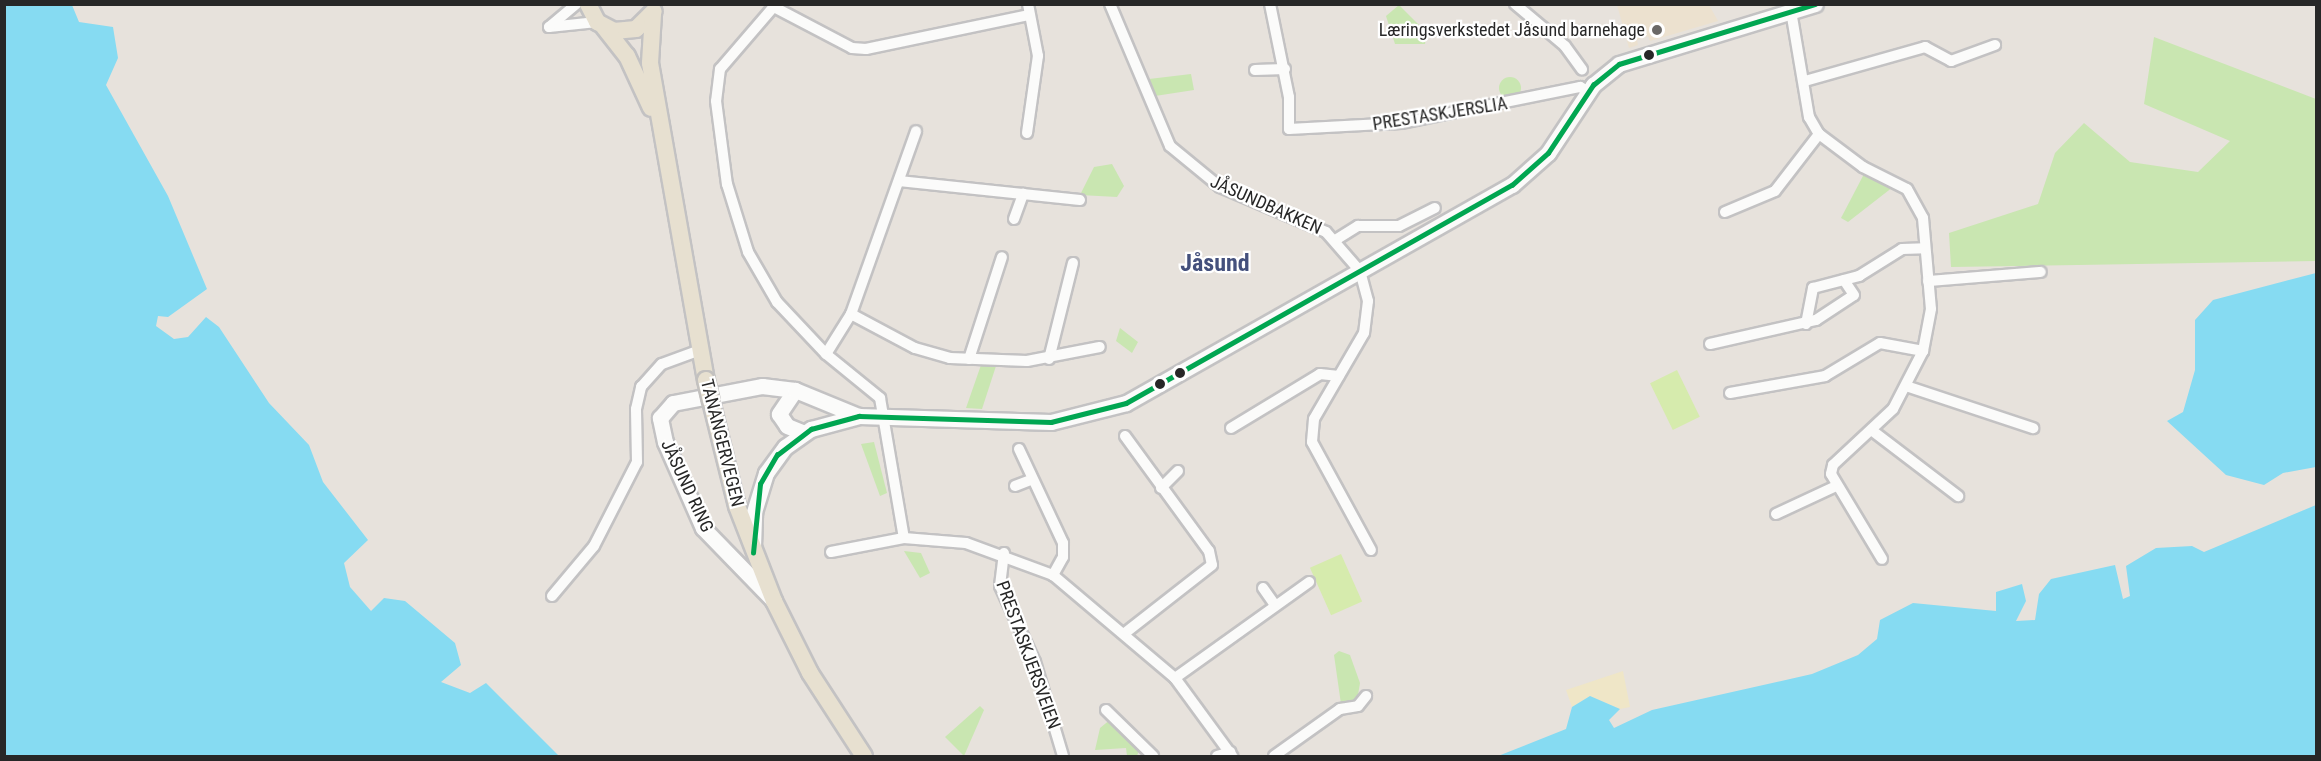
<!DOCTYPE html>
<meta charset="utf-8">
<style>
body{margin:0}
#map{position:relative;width:2321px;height:761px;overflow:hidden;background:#e7e2dc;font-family:"Roboto Condensed",sans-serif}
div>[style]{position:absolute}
.education>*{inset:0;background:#ece1cf}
.green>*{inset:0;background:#c9e6b1}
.round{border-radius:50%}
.sand>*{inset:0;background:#efe6c7}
.pitch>*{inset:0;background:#d6ebad;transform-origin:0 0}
.water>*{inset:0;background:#86dbf2}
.roads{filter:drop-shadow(2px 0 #c3c2c3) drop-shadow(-2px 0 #c3c2c3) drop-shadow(0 2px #c3c2c3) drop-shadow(0 -2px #c3c2c3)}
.minor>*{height:10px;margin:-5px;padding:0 5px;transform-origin:5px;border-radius:5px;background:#fbfbfa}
.secondary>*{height:15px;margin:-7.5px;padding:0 7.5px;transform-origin:7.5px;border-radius:7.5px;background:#fbfbfa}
.primary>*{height:16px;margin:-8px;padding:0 8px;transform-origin:8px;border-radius:8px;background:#e7e0d0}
.bridges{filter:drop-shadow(2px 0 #c3c1bf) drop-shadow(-2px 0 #c3c1bf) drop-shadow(0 2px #c3c1bf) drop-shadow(0 -2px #c3c1bf)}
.primary-bridge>*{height:16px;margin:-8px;padding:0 8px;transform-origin:8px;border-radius:8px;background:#e7e0d0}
.bus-1>*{height:4.5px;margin:-2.25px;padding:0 2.25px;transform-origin:2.25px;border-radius:2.25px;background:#00a651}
.dots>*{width:16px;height:16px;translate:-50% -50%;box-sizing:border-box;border:3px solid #fff;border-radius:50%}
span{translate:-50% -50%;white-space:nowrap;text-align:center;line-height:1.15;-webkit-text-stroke:4.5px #fff;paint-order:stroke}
.poi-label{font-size:18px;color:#272727}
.right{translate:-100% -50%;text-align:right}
.street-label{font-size:18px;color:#272727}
.district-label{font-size:24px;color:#44507c;font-weight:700}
.frame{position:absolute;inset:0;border:6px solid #272727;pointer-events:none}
</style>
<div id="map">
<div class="education">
<i style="clip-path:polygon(1617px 5px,1709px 5px,1718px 21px,1650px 41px,1648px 36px,1637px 40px,1638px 45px,1629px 48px)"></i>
</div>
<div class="green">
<i style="clip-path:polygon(1399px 5px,1427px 33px,1425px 44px,1395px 44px,1386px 16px)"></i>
<i style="clip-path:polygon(2154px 37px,2316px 99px,2316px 261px,1951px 267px,1949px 233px,2038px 204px,2055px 153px,2084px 123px,2130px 162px,2198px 172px,2230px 141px,2144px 104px)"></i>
<i style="clip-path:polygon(1191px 74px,1194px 90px,1155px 96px,1149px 79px)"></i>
<i class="round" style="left:1499px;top:77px;width:22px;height:22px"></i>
<i style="clip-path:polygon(1112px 164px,1124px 186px,1117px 197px,1080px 195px,1094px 167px)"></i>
<i style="clip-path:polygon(1864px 174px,1893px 187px,1848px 222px,1841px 218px)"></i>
<i style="clip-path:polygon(1120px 328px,1138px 342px,1132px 353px,1116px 341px)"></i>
<i style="clip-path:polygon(981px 365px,996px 366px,982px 409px,966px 408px)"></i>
<i style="clip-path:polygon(874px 442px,887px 493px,880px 496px,861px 444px)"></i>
<i style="clip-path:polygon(904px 551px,921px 553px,930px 573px,920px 578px)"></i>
<i style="clip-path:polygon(1339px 651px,1350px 655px,1360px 683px,1357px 701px,1341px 704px,1334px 655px)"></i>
<i style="clip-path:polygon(980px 706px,984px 710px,964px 756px,945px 737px)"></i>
<i style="clip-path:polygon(1111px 719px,1139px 750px,1137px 756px,1127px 756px,1126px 748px,1095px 750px,1100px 728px)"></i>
</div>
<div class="sand">
<i style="clip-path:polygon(1623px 671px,1630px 707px,1620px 709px,1590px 696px,1572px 707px,1566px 690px)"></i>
</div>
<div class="pitch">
<i style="left:1677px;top:370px;width:52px;height:30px;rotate:64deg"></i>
<i style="left:1341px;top:554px;width:52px;height:34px;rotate:66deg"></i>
</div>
<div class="water">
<i style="clip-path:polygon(4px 5px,72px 5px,79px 22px,113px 27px,118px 58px,106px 85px,168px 196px,207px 289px,168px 317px,158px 316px,156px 326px,174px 339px,188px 337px,206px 317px,219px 327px,269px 403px,309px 445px,323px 482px,368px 540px,344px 563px,350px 587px,371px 611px,384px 598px,405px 601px,455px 643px,461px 665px,441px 682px,470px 693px,486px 683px,559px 756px,5px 756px)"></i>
<i style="clip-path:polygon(2316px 273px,2316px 467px,2283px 473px,2264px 485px,2226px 475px,2167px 421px,2183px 412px,2195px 370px,2195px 320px,2213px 300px)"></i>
<i style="clip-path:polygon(2316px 505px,2316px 756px,1498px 756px,1566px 729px,1572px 707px,1590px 696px,1620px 709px,1609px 720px,1614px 728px,1652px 710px,1812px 674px,1858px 655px,1877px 639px,1880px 620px,1913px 603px,1996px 611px,1996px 592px,2022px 584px,2026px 601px,2016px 621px,2035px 620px,2039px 594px,2051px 579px,2115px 565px,2123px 599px,2130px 596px,2126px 566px,2156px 548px,2192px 546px,2204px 552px)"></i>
</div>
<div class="roads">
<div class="minor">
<i style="left:776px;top:4px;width:86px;rotate:130.7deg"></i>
<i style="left:720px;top:69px;width:32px;rotate:97deg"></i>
<i style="left:716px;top:101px;width:84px;rotate:82.5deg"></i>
<i style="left:727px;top:184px;width:71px;rotate:72.8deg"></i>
<i style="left:748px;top:252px;width:58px;rotate:59.9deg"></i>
<i style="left:777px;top:302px;width:71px;rotate:46.7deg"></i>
<i style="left:826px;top:354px;width:70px;rotate:39.2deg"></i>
<i style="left:880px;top:398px;width:142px;rotate:80.3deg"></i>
<i style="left:904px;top:538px;width:62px;rotate:4.6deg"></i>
<i style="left:966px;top:543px;width:93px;rotate:20.2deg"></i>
<i style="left:1053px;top:575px;width:160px;rotate:40.2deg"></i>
<i style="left:1175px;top:678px;width:97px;rotate:53.8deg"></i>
<i style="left:1110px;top:4px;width:154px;rotate:67.1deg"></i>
<i style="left:1170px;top:146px;width:65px;rotate:39.4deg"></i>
<i style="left:1220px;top:187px;width:115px;rotate:23deg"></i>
<i style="left:1326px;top:232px;width:52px;rotate:48.9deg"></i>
<i style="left:1360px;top:271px;width:31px;rotate:75deg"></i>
<i style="left:1368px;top:301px;width:32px;rotate:97deg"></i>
<i style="left:1364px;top:333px;width:99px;rotate:120.2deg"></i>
<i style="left:1314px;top:419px;width:23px;rotate:95deg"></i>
<i style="left:1312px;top:442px;width:123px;rotate:61.4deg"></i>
<i style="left:1270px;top:4px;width:95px;rotate:78.5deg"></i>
<i style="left:1289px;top:97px;width:32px;rotate:90deg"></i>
<i style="left:1289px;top:129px;width:112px;rotate:-3.1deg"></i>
<i style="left:1401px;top:123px;width:183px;rotate:-11.4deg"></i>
<i style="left:1580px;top:87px;width:9px;rotate:27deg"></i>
<i style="left:1515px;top:4px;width:65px;rotate:40deg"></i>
<i style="left:1565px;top:46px;width:29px;rotate:54deg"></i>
<i style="left:1790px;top:5px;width:114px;rotate:80.4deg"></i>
<i style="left:1809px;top:117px;width:20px;rotate:60deg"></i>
<i style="left:1819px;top:134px;width:55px;rotate:36.9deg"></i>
<i style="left:1863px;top:167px;width:49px;rotate:26.6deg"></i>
<i style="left:1907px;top:189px;width:33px;rotate:61deg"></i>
<i style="left:1923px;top:218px;width:91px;rotate:85deg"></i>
<i style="left:1931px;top:309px;width:43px;rotate:100.8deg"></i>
<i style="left:1923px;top:351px;width:65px;rotate:117.3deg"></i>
<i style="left:1893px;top:409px;width:82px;rotate:137deg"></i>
<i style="left:1833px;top:465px;width:9px;rotate:103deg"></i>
<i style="left:1831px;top:474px;width:99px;rotate:59deg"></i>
<i style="left:774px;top:7px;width:88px;rotate:27.7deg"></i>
<i style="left:852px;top:48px;width:14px;rotate:4deg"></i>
<i style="left:866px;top:49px;width:167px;rotate:-11.8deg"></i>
<i style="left:549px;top:27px;width:48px;rotate:-5.9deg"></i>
<i style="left:549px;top:27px;width:35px;rotate:-40deg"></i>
<i style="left:1255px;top:70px;width:30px;rotate:-2deg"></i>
<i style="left:1805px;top:81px;width:125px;rotate:-15.8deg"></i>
<i style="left:1925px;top:47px;width:30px;rotate:28deg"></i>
<i style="left:1951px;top:61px;width:47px;rotate:-20deg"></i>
<i style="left:1027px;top:133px;width:78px;rotate:-81.9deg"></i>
<i style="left:1038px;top:56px;width:53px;rotate:-100.9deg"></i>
<i style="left:899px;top:181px;width:182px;rotate:6deg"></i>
<i style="left:1725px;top:212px;width:54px;rotate:-22.8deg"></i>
<i style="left:1775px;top:191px;width:72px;rotate:-52.3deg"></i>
<i style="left:1014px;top:219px;width:27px;rotate:-70deg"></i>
<i style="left:1337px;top:239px;width:25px;rotate:-32deg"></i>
<i style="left:1358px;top:226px;width:41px"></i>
<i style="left:1399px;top:226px;width:40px;rotate:-26.6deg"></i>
<i style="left:1928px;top:281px;width:113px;rotate:-4.6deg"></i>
<i style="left:851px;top:314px;width:72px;rotate:28deg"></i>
<i style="left:915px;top:348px;width:36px;rotate:16deg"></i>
<i style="left:950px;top:358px;width:77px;rotate:2.2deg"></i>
<i style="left:1027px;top:361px;width:74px;rotate:-10.9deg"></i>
<i style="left:1806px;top:324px;width:37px;rotate:-79deg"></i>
<i style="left:1813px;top:288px;width:48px;rotate:-14.6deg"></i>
<i style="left:1859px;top:276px;width:51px;rotate:-32.1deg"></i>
<i style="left:1902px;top:249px;width:23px;rotate:-2deg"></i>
<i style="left:1710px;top:344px;width:109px;rotate:-12.8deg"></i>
<i style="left:1816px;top:320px;width:45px;rotate:-33.3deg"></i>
<i style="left:1854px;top:295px;width:18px;rotate:-124deg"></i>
<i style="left:826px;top:354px;width:47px;rotate:-58deg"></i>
<i style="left:851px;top:314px;width:194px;rotate:-70.4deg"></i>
<i style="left:969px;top:359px;width:107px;rotate:-72.1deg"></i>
<i style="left:1049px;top:359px;width:99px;rotate:-76deg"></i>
<i style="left:1909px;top:387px;width:131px;rotate:18.3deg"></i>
<i style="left:1730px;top:393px;width:97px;rotate:-10.1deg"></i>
<i style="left:1825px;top:376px;width:64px;rotate:-31deg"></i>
<i style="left:1880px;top:343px;width:44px;rotate:10.5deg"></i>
<i style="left:1231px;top:428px;width:104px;rotate:-31.2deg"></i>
<i style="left:1320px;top:374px;width:19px;rotate:6deg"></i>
<i style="left:1874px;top:432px;width:106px;rotate:37.3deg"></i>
<i style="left:1125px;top:436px;width:142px;rotate:53.9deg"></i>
<i style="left:1209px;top:551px;width:14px;rotate:78deg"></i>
<i style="left:1212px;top:565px;width:110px;rotate:142deg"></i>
<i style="left:1019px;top:449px;width:104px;rotate:64.9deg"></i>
<i style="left:1063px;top:543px;width:14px;rotate:90deg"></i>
<i style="left:1063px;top:557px;width:21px;rotate:119deg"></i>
<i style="left:1015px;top:486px;width:17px;rotate:-21deg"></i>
<i style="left:1161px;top:488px;width:24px;rotate:-45deg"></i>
<i style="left:1776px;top:514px;width:64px;rotate:-25deg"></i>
<i style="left:831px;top:552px;width:74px;rotate:-10.9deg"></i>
<i style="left:1004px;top:553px;width:33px;rotate:97deg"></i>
<i style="left:1000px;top:586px;width:84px;rotate:65.3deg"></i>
<i style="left:1035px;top:662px;width:98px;rotate:73.4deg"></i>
<i style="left:1263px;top:588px;width:21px;rotate:55deg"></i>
<i style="left:552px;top:596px;width:65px;rotate:-50deg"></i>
<i style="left:594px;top:546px;width:94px;rotate:-62.9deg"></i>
<i style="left:637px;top:462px;width:53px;rotate:-91.1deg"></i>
<i style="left:636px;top:409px;width:23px;rotate:-77deg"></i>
<i style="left:641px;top:387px;width:31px;rotate:-48deg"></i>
<i style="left:662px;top:364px;width:40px;rotate:-20.2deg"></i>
<i style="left:1175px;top:678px;width:165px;rotate:-35.6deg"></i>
<i style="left:1106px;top:710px;width:66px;rotate:44.4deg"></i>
<i style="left:1217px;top:756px;width:14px;rotate:-17deg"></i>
<i style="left:1274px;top:756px;width:81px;rotate:-35.5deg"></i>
<i style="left:1340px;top:709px;width:18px;rotate:-9deg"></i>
<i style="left:1358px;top:706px;width:13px;rotate:-51deg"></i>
</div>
<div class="secondary">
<i style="left:795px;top:390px;width:29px;rotate:124deg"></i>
<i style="left:779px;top:414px;width:14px;rotate:56deg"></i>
<i style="left:787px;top:426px;width:18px;rotate:22deg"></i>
<i style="left:753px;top:547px;width:35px;rotate:-88deg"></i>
<i style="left:754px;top:512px;width:41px;rotate:-72.9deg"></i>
<i style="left:766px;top:473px;width:32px;rotate:-54deg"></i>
<i style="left:785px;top:447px;width:32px;rotate:-35deg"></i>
<i style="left:811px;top:429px;width:50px;rotate:-15.2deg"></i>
<i style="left:859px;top:416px;width:192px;rotate:1.8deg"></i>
<i style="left:1051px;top:422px;width:77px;rotate:-14.2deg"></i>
<i style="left:1126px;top:403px;width:443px;rotate:-29.5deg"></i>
<i style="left:1512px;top:185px;width:48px;rotate:-41.6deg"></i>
<i style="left:1548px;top:153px;width:82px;rotate:-56.5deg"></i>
<i style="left:1593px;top:85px;width:33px;rotate:-39deg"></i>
<i style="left:1619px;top:64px;width:205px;rotate:-17deg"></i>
<i style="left:774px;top:601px;width:102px;rotate:-134.2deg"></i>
<i style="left:703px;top:528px;width:94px;rotate:-113.8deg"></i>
<i style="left:665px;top:442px;width:25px;rotate:-102deg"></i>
<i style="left:660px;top:418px;width:20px;rotate:-49deg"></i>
<i style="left:673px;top:403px;width:91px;rotate:-10.8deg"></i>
<i style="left:762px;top:386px;width:33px;rotate:7deg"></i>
<i style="left:795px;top:390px;width:66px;rotate:22.3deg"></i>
</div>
<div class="primary">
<i style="left:588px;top:4px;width:20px;rotate:63deg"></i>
<i style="left:597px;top:22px;width:19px;rotate:28deg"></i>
<i style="left:614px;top:31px;width:22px;rotate:-5deg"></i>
<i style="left:636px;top:29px;width:25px;rotate:-45deg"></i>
<i style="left:653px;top:14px;width:49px;rotate:93.5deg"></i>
<i style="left:650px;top:63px;width:322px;rotate:80deg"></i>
<i style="left:604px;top:27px;width:37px;rotate:52deg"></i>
<i style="left:627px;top:56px;width:57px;rotate:65.2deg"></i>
<i style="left:711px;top:401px;width:108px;rotate:76.1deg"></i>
<i style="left:737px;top:506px;width:102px;rotate:68.7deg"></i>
<i style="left:774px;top:601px;width:80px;rotate:63.4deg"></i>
<i style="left:810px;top:673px;width:99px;rotate:57deg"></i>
</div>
</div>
<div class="bridges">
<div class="primary-bridge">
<i style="left:706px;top:380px;width:22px;rotate:77deg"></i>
</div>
</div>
<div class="bus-1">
<i style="left:753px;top:553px;width:69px;rotate:-84.2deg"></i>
<i style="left:760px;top:484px;width:34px;rotate:-60deg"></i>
<i style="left:777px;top:455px;width:43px;rotate:-37.4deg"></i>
<i style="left:811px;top:429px;width:50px;rotate:-15.2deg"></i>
<i style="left:859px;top:416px;width:192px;rotate:1.8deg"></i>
<i style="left:1051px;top:422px;width:77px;rotate:-14.2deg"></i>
<i style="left:1126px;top:403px;width:443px;rotate:-29.5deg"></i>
<i style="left:1512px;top:185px;width:48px;rotate:-41.6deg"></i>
<i style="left:1548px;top:153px;width:82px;rotate:-56.5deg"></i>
<i style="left:1593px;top:85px;width:33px;rotate:-39deg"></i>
<i style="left:1619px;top:64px;width:205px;rotate:-17deg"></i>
</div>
<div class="dots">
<i style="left:1657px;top:30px;background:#6a6866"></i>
<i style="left:1649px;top:55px;background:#272727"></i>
<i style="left:1180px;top:373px;background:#272727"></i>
<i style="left:1160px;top:384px;background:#272727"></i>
</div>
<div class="poi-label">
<span class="right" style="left:1645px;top:30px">Læringsverkstedet Jåsund barnehage</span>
</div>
<div class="street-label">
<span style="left:1440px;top:114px;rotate:-9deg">PRESTASKJERSLIA</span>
<span style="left:1266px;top:205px;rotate:24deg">JÅSUNDBAKKEN</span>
<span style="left:722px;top:443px;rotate:76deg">TANANGERVEGEN</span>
<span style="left:687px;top:486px;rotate:65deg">JÅSUND RING</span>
<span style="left:1028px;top:655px;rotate:70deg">PRESTASKJERSVEIEN</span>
</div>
<div class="district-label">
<span style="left:1215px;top:264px">Jåsund</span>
</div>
<div class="frame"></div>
</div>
